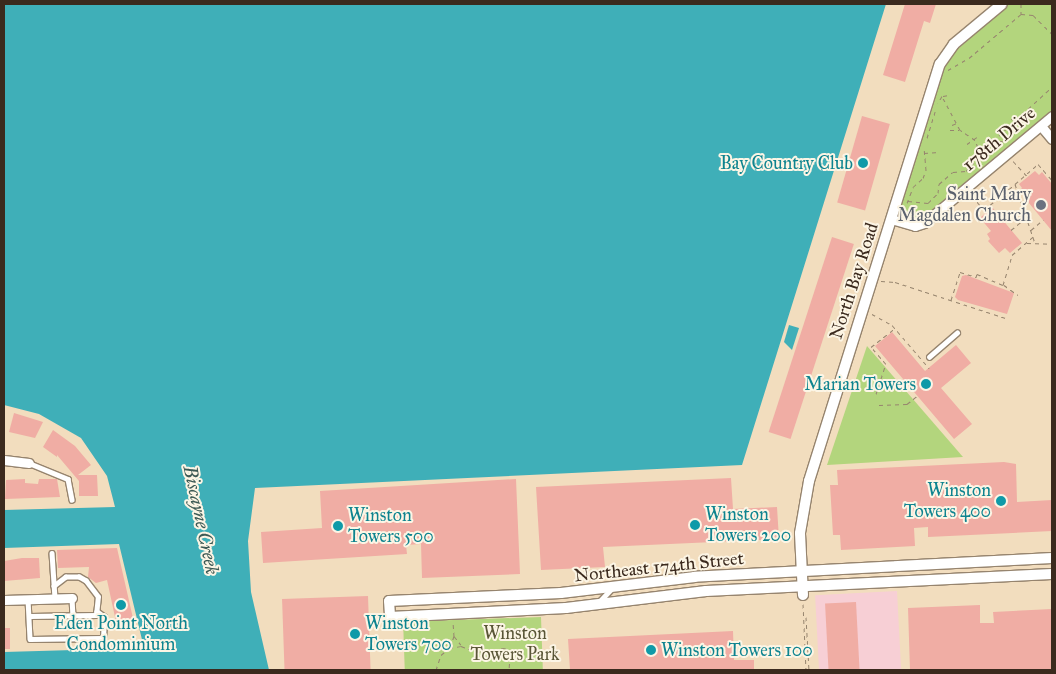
<!DOCTYPE html>
<style>
body{margin:0}
#map{position:relative;width:1056px;height:674px;overflow:hidden;background:#f2ddbe;font-family:"IM FELL Great Primer",serif}
div>[style]{position:absolute}
.built>*{inset:0;background:#f7cfd5;transform-origin:0 0}
.green>*{inset:0;background:#b3d57d;transform-origin:0 0}
.water>*{inset:0;background:#3fafb8}
.building>*{inset:0;background:#f0ada4;transform-origin:0 0}
.path>*{height:1px;margin-top:-0.5px;transform-origin:0;background:repeating-linear-gradient(90deg,#96846e 0 4px,transparent 0 8px)}
.roads{filter:drop-shadow(1px 0 #96846e) drop-shadow(-1px 0 #96846e) drop-shadow(0 1px #96846e) drop-shadow(0 -1px #96846e)}
.service>*{height:4.5px;margin:-2.25px;padding:0 2.25px;transform-origin:2.25px;border-radius:2.25px;background:#fff}
.minor>*{height:9px;margin:-4.5px;padding:0 4.5px;transform-origin:4.5px;border-radius:4.5px;background:#fff}
.tertiary>*{height:10px;margin:-5px;padding:0 5px;transform-origin:5px;border-radius:5px;background:#fff}
.dots>*{width:14px;height:14px;translate:-50% -50%;box-sizing:border-box;border:2px solid #fcf5e5;border-radius:50%}
span{translate:-50% -50%;white-space:nowrap;text-align:center;line-height:1.15;-webkit-text-stroke:4px #fcf5e5;paint-order:stroke}
.street-label{font-size:18px;color:#3b2a1e}
.culture-label{font-size:18px;color:#0d838f}
.right{translate:-100% -50%;text-align:right}
.left{translate:0 -50%;text-align:left}
.worship-label{font-size:18px;color:#5b616d}
.park-label{font-size:18px;color:#595536}
.water-label{font-size:19px;color:#3c5954;font-style:italic}
.frame{position:absolute;inset:0;border:5px solid #3b2a1e;pointer-events:none}
</style>
<div id="map">
<div class="built">
<i style="left:897px;top:591px;width:79px;height:82px;rotate:87deg"></i>
</div>
<div class="green">
<i style="clip-path:polygon(1007px 4px,1052px 4px,1052px 110px,921px 220px,910px 219px,903px 215px,900px 204px,947px 59px)"></i>
<i style="clip-path:polygon(867px 346px,963px 457px,827px 465px)"></i>
<i style="left:541px;top:617px;width:53px;height:138px;rotate:88deg"></i>
</div>
<div class="water">
<i style="clip-path:polygon(4px 4px,886px 4px,742px 465px,255px 488px,248px 541px,251px 592px,269px 670px,4px 670px,4px 652px,144px 648px,119px 544px,4px 548px,4px 510px,115px 507px,107px 476px,81px 438px,39px 414px,4px 405px)"></i>
<i style="clip-path:polygon(789px 325px,799px 328px,792px 350px,784px 342px)"></i>
</div>
<div class="building">
<i style="clip-path:polygon(905px 4px,936px 4px,930px 23px,924px 21px,905px 82px,883px 75px)"></i>
<i style="left:862px;top:116px;width:29px;height:90px;rotate:16deg"></i>
<i style="clip-path:polygon(1035px 171px,1039px 175px,1042px 172px,1052px 184px,1052px 231px,1019px 191px,1022px 188px,1019px 184px)"></i>
<i style="clip-path:polygon(992px 207px,1022px 243px,1010px 253px,1005px 248px,999px 253px,988px 241px,990px 239px,987px 234px,991px 231px,980px 218px)"></i>
<i style="left:832px;top:237px;width:23px;height:205px;rotate:18deg"></i>
<i style="clip-path:polygon(966px 275px,1014px 293px,1007px 314px,958px 300px,955px 297px,962px 276px)"></i>
<i style="clip-path:polygon(892px 332px,925px 371px,956px 345px,971px 363px,941px 388px,972px 424px,954px 439px,875px 346px)"></i>
<i style="clip-path:polygon(14px 413px,43px 422px,35px 438px,9px 432px)"></i>
<i style="clip-path:polygon(53px 430px,75px 446px,91px 465px,78px 475px,97px 475px,98px 496px,79px 496px,79px 481px,57px 455px,57px 457px,43px 447px)"></i>
<i style="clip-path:polygon(1004px 462px,1016px 464px,1017px 502px,1052px 500px,1052px 531px,928px 537px,928px 527px,914px 528px,915px 546px,841px 550px,840px 535px,833px 535px,830px 485px,838px 485px,837px 470px)"></i>
<i style="clip-path:polygon(731px 478px,733px 509px,777px 507px,779px 539px,603px 547px,605px 567px,541px 570px,536px 487px)"></i>
<i style="clip-path:polygon(25px 479px,25px 483px,38px 484px,39px 479px,57px 479px,60px 497px,5px 499px,6px 480px)"></i>
<i style="clip-path:polygon(516px 479px,520px 574px,422px 578px,421px 544px,406px 545px,407px 554px,263px 563px,261px 532px,322px 528px,320px 491px)"></i>
<i style="clip-path:polygon(117px 548px,135px 627px,118px 631px,107px 580px,96px 583px,88px 577px,89px 567px,58px 568px,57px 550px)"></i>
<i style="clip-path:polygon(22px 558px,39px 558px,40px 578px,4px 581px,4px 561px)"></i>
<i style="left:368px;top:596px;width:74px;height:86px;rotate:88deg"></i>
<i style="left:856px;top:602px;width:68px;height:31px;rotate:87deg"></i>
<i style="clip-path:polygon(980px 605px,980px 623px,994px 623px,993px 612px,1052px 609px,1052px 670px,910px 670px,908px 608px)"></i>
<i style="left:4px;top:628px;width:6px;height:21px"></i>
<i style="clip-path:polygon(733px 631px,734px 660px,754px 660px,754px 670px,570px 670px,568px 639px)"></i>
</div>
<div class="path">
<i style="left:1021px;top:4px;width:10px;rotate:90deg"></i>
<i style="left:948px;top:70px;width:24px;rotate:-30deg"></i>
<i style="left:969px;top:58px;width:68px;rotate:-40.2deg"></i>
<i style="left:1021px;top:14px;width:12px;rotate:5deg"></i>
<i style="left:1033px;top:15px;width:27px;rotate:45deg"></i>
<i style="left:943px;top:96px;width:6px;rotate:-9deg"></i>
<i style="left:1011px;top:119px;width:14px;rotate:12deg"></i>
<i style="left:1025px;top:122px;width:10px;rotate:-96deg"></i>
<i style="left:952px;top:125px;width:5px;rotate:-22deg"></i>
<i style="left:950px;top:130px;width:9px"></i>
<i style="left:927px;top:138px;width:30px;rotate:-73deg"></i>
<i style="left:992px;top:140px;width:16px;rotate:7deg"></i>
<i style="left:967px;top:144px;width:12px;rotate:-35deg"></i>
<i style="left:981px;top:152px;width:96px;rotate:-42.5deg"></i>
<i style="left:924px;top:153px;width:15px;rotate:-4deg"></i>
<i style="left:1013px;top:161px;width:22px;rotate:47deg"></i>
<i style="left:1015px;top:184px;width:30px;rotate:-41deg"></i>
<i style="left:1038px;top:164px;width:21px;rotate:49deg"></i>
<i style="left:972px;top:196px;width:18px;rotate:49deg"></i>
<i style="left:984px;top:210px;width:40px;rotate:-40deg"></i>
<i style="left:1015px;top:184px;width:62px;rotate:71.3deg"></i>
<i style="left:908px;top:201px;width:20px;rotate:6deg"></i>
<i style="left:928px;top:203px;width:14px;rotate:-45deg"></i>
<i style="left:938px;top:193px;width:9px;rotate:-84deg"></i>
<i style="left:939px;top:184px;width:18px;rotate:-41deg"></i>
<i style="left:953px;top:172px;width:13px;rotate:-4deg"></i>
<i style="left:966px;top:171px;width:22px;rotate:-47deg"></i>
<i style="left:981px;top:155px;width:16px;rotate:-112deg"></i>
<i style="left:975px;top:140px;width:18px;rotate:-146deg"></i>
<i style="left:960px;top:130px;width:38px;rotate:-118deg"></i>
<i style="left:942px;top:96px;width:8px;rotate:120deg"></i>
<i style="left:907px;top:203px;width:17px;rotate:-69deg"></i>
<i style="left:913px;top:187px;width:13px;rotate:-42deg"></i>
<i style="left:923px;top:178px;width:9px;rotate:-69deg"></i>
<i style="left:926px;top:170px;width:23px;rotate:-95deg"></i>
<i style="left:1011px;top:230px;width:19px;rotate:-39deg"></i>
<i style="left:1031px;top:230px;width:16px;rotate:-40deg"></i>
<i style="left:1027px;top:243px;width:25px;rotate:2deg"></i>
<i style="left:881px;top:281px;width:14px;rotate:4deg"></i>
<i style="left:895px;top:282px;width:117px;rotate:18deg"></i>
<i style="left:1004px;top:285px;width:17px;rotate:36deg"></i>
<i style="left:951px;top:300px;width:29px;rotate:-72deg"></i>
<i style="left:960px;top:272px;width:17px;rotate:17deg"></i>
<i style="left:976px;top:277px;width:3px;rotate:-72deg"></i>
<i style="left:977px;top:274px;width:28px;rotate:23deg"></i>
<i style="left:1003px;top:285px;width:31px;rotate:-73deg"></i>
<i style="left:1012px;top:255px;width:28px;rotate:-41deg"></i>
<i style="left:872px;top:314px;width:23px;rotate:29deg"></i>
<i style="left:892px;top:325px;width:57px;rotate:49.3deg"></i>
<i style="left:876px;top:394px;width:32px;rotate:-72deg"></i>
<i style="left:886px;top:364px;width:23px;rotate:-131deg"></i>
<i style="left:871px;top:347px;width:31px;rotate:-38deg"></i>
<i style="left:879px;top:405px;width:28px;rotate:-2deg"></i>
<i style="left:907px;top:404px;width:13px;rotate:-39deg"></i>
<i style="left:803px;top:604px;width:66px;rotate:87.4deg"></i>
<i style="left:806px;top:617px;width:53px;rotate:86.8deg"></i>
<i style="left:454px;top:636px;width:11px;rotate:52deg"></i>
<i style="left:450px;top:647px;width:12px;rotate:-70deg"></i>
<i style="left:454px;top:636px;width:14px;rotate:-94deg"></i>
<i style="left:436px;top:670px;width:16px;rotate:-72deg"></i>
<i style="left:441px;top:655px;width:11px;rotate:-41deg"></i>
<i style="left:449px;top:648px;width:12px;rotate:-9deg"></i>
<i style="left:461px;top:646px;width:17px;rotate:21deg"></i>
<i style="left:477px;top:652px;width:28px;rotate:-8deg"></i>
<i style="left:505px;top:648px;width:9px;rotate:58deg"></i>
<i style="left:510px;top:656px;width:14px;rotate:94deg"></i>
</div>
<div class="roads">
<div class="service">
<i style="left:929px;top:357px;width:37px;rotate:-41deg"></i>
<i style="left:29px;top:463px;width:42px;rotate:22.3deg"></i>
<i style="left:68px;top:479px;width:21px;rotate:79deg"></i>
<i style="left:52px;top:553px;width:45px;rotate:86.2deg"></i>
<i style="left:72px;top:598px;width:18px;rotate:87deg"></i>
<i style="left:28px;top:599px;width:40px;rotate:87.1deg"></i>
<i style="left:30px;top:639px;width:73px;rotate:-0.8deg"></i>
<i style="left:103px;top:638px;width:21px;rotate:-87deg"></i>
<i style="left:104px;top:617px;width:9px;rotate:-144deg"></i>
<i style="left:599px;top:602px;width:18px;rotate:-47deg"></i>
<i style="left:30px;top:616px;width:66px;rotate:-0.9deg"></i>
<i style="left:96px;top:615px;width:18px;rotate:-84deg"></i>
<i style="left:98px;top:597px;width:20px;rotate:-127deg"></i>
<i style="left:86px;top:581px;width:8px;rotate:-150deg"></i>
<i style="left:79px;top:577px;width:13px;rotate:180deg"></i>
<i style="left:66px;top:577px;width:15px;rotate:143deg"></i>
</div>
<div class="minor">
<i style="left:1041px;top:126px;width:17px;rotate:50deg"></i>
<i style="left:891px;top:219px;width:25px;rotate:16deg"></i>
<i style="left:915px;top:226px;width:9px;rotate:-18deg"></i>
<i style="left:924px;top:223px;width:167px;rotate:-39.9deg"></i>
<i style="left:4px;top:460px;width:25px;rotate:7deg"></i>
<i style="left:4px;top:600px;width:68px;rotate:-1.7deg"></i>
</div>
<div class="tertiary">
<i style="left:1052px;top:558px;width:358px;rotate:177deg"></i>
<i style="left:695px;top:577px;width:135px;rotate:173.2deg"></i>
<i style="left:561px;top:593px;width:172px;rotate:177.3deg"></i>
<i style="left:389px;top:601px;width:16px;rotate:86deg"></i>
<i style="left:390px;top:617px;width:176px;rotate:-2.9deg"></i>
<i style="left:566px;top:608px;width:141px;rotate:-6.9deg"></i>
<i style="left:706px;top:591px;width:346px;rotate:-2.8deg"></i>
<i style="left:803px;top:595px;width:62px;rotate:-92.8deg"></i>
<i style="left:800px;top:533px;width:53px;rotate:-80.2deg"></i>
<i style="left:809px;top:481px;width:437px;rotate:-72.6deg"></i>
<i style="left:940px;top:64px;width:24px;rotate:-55deg"></i>
<i style="left:954px;top:44px;width:62px;rotate:-39.8deg"></i>
</div>
</div>
<div class="dots">
<i style="left:863px;top:163px;background:#0f9aa8"></i>
<i style="left:1041px;top:205px;background:#6b7280"></i>
<i style="left:926px;top:384px;background:#0f9aa8"></i>
<i style="left:1001px;top:501px;background:#0f9aa8"></i>
<i style="left:695px;top:525px;background:#0f9aa8"></i>
<i style="left:338px;top:526px;background:#0f9aa8"></i>
<i style="left:121px;top:605px;background:#0f9aa8"></i>
<i style="left:355px;top:634px;background:#0f9aa8"></i>
<i style="left:651px;top:650px;background:#0f9aa8"></i>
</div>
<div class="street-label">
<span style="left:999px;top:139px;rotate:-40deg">178th Drive</span>
<span style="left:854px;top:281px;rotate:-72deg">North Bay Road</span>
<span style="left:659px;top:567px;rotate:-6deg">Northeast 174th Street</span>
</div>
<div class="culture-label">
<span class="right" style="left:853px;top:163px">Bay Country Club</span>
<span class="right" style="left:916px;top:384px">Marian Towers</span>
<span class="right" style="left:991px;top:501px">Winston<br>Towers 400</span>
<span class="left" style="left:705px;top:525px">Winston<br>Towers 200</span>
<span class="left" style="left:348px;top:526px">Winston<br>Towers 500</span>
<span style="left:121px;top:634px">Eden Point North<br>Condominium</span>
<span class="left" style="left:365px;top:634px">Winston<br>Towers 700</span>
<span class="left" style="left:661px;top:650px">Winston Towers 100</span>
</div>
<div class="worship-label">
<span class="right" style="left:1031px;top:205px">Saint Mary<br>Magdalen Church</span>
</div>
<div class="park-label">
<span style="left:515px;top:644px">Winston<br>Towers Park</span>
</div>
<div class="water-label">
<span style="left:201px;top:520px;rotate:78deg">Biscayne Creek</span>
</div>
<div class="frame"></div>
</div>
